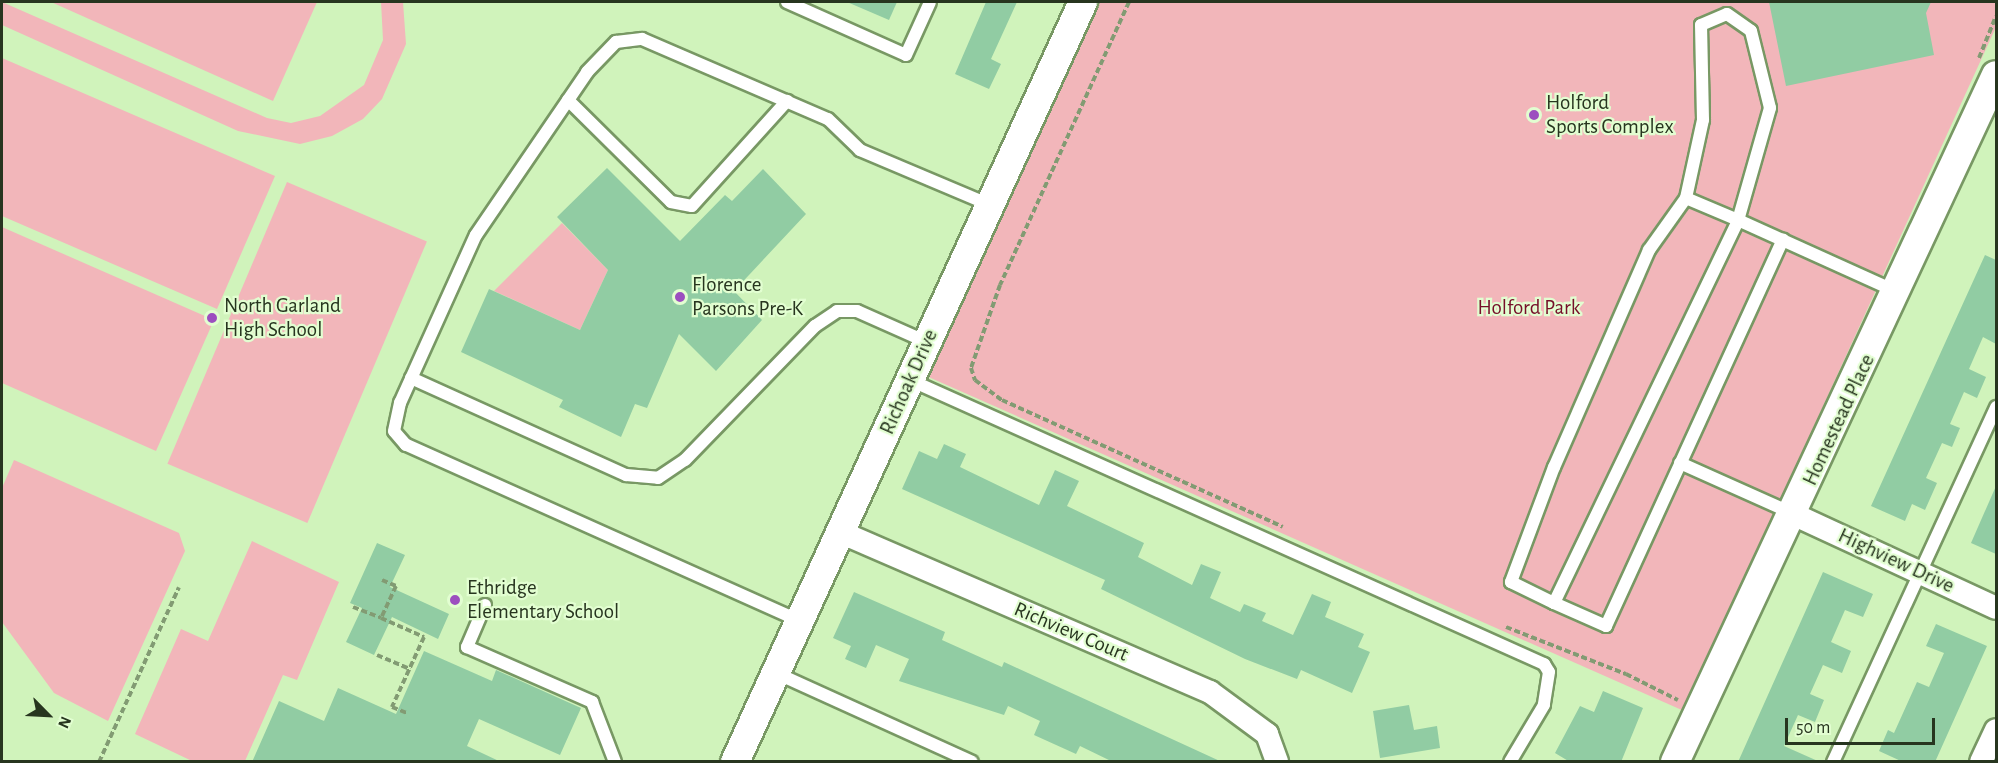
<!DOCTYPE html>
<style>
body{margin:0}
#map{position:relative;width:1998px;height:763px;overflow:hidden;background:#d0f3bb;font-family:"Alegreya Sans",sans-serif}
div>[style]{position:absolute}
.green>*{inset:0;background:#f2b6ba;transform-origin:0 0}
.building>*{inset:0;background:#91cca3}
.path>*{height:4px;margin-top:-2px;transform-origin:0;background:repeating-linear-gradient(90deg,#829b73 0 6px,transparent 0 9px)}
.roads{filter:drop-shadow(2px 0 #789864) drop-shadow(-2px 0 #789864) drop-shadow(0 2px #789864) drop-shadow(0 -2px #789864)}
.service>*{height:12px;margin:-6px;padding:0 6px;transform-origin:6px;border-radius:6px;background:#fff}
.minor>*{height:22px;margin:-11px;padding:0 11px;transform-origin:11px;border-radius:11px;background:#fff}
.tertiary>*{height:28px;margin:-14px;padding:0 14px;transform-origin:14px;border-radius:14px;background:#fff}
.dots>*{width:16px;height:16px;translate:-50% -50%;box-sizing:border-box;border:3px solid #e2fed1;border-radius:50%}
span{translate:-50% -50%;white-space:nowrap;text-align:center;line-height:1.15;-webkit-text-stroke:4.5px #e2fed1;paint-order:stroke}
.poi-label{font-size:21px;color:#27351f}
.left{translate:0 -50%;text-align:left}
.park-label{font-size:21px;color:#760f29}
.street-label{font-size:21px;color:#27351f}
.frame{position:absolute;inset:0;border:3px solid #27351f;pointer-events:none}
.north{position:absolute;left:18px;top:685px;width:60px;height:60px;-webkit-text-stroke:4px #e2fed1;paint-order:stroke;rotate:114deg;font-size:16px;font-weight:700;line-height:24px;text-align:center;color:#27351f}
.north::after{content:'';display:block;margin:auto;width:21px;height:27px;background:#27351f;clip-path:polygon(50% 0,100% 100%,50% 72%,0 100%)}
.scale{position:absolute;left:1785px;top:718px;width:150px;height:27px;box-sizing:border-box;border:3px solid #27351f;border-top:0;padding-left:8px;font-size:18px;line-height:21px;white-space:nowrap;color:#27351f;-webkit-text-stroke:4px #e2fed1;paint-order:stroke}
</style>
<div id="map">
<div class="green">
<i style="clip-path:polygon(2px 2px,267px 118px,291px 123px,320px 116px,364px 85px,383px 40px,381px 2px,403px 2px,406px 44px,382px 99px,363px 119px,332px 136px,300px 144px,238px 131px,2px 25px)"></i>
<i style="clip-path:polygon(51px 2px,317px 2px,273px 101px)"></i>
<i style="clip-path:polygon(1097px 2px,1996px 2px,1996px 27px,1684px 711px,924px 375px)"></i>
<i style="clip-path:polygon(2px 58px,275px 176px,217px 309px,2px 216px)"></i>
<i style="left:287px;top:182px;width:152px;height:306px;rotate:23deg"></i>
<i style="clip-path:polygon(562px 223px,608px 270px,580px 330px,494px 291px)"></i>
<i style="clip-path:polygon(2px 227px,214px 320px,156px 451px,2px 383px)"></i>
<i style="clip-path:polygon(14px 460px,179px 533px,185px 551px,108px 721px,54px 693px,2px 622px,2px 488px)"></i>
<i style="clip-path:polygon(252px 541px,339px 582px,297px 680px,283px 675px,245px 761px,192px 761px,135px 734px,181px 629px,208px 641px)"></i>
</div>
<div class="building">
<i style="clip-path:polygon(847px 2px,897px 2px,889px 20px)"></i>
<i style="clip-path:polygon(986px 2px,1017px 2px,991px 59px,1001px 64px,989px 89px,955px 74px)"></i>
<i style="clip-path:polygon(1769px 2px,1931px 2px,1926px 13px,1934px 55px,1786px 86px)"></i>
<i style="clip-path:polygon(607px 168px,680px 241px,725px 195px,732px 201px,763px 169px,806px 214px,734px 291px,762px 320px,716px 371px,679px 334px,647px 408px,635px 404px,621px 437px,559px 407px,563px 400px,461px 352px,489px 289px,580px 330px,608px 270px,557px 217px)"></i>
<i style="clip-path:polygon(1985px 255px,1996px 260px,1996px 344px,1983px 337px,1969px 369px,1986px 377px,1977px 398px,1964px 392px,1950px 424px,1960px 428px,1952px 447px,1942px 443px,1926px 478px,1937px 483px,1925px 510px,1912px 504px,1905px 521px,1871px 506px)"></i>
<i style="clip-path:polygon(944px 444px,966px 454px,960px 467px,1039px 505px,1055px 470px,1079px 481px,1067px 506px,1144px 543px,1138px 557px,1192px 585px,1201px 564px,1221px 572px,1210px 598px,1240px 612px,1244px 604px,1266px 613px,1262px 621px,1293px 635px,1312px 594px,1331px 602px,1325px 617px,1364px 634px,1358px 647px,1370px 652px,1352px 693px,1301px 670px,1297px 679px,1245px 659px,1101px 589px,1105px 580px,902px 489px,919px 451px,937px 459px)"></i>
<i style="clip-path:polygon(1996px 486px,1996px 554px,1971px 543px)"></i>
<i style="clip-path:polygon(377px 543px,405px 555px,390px 587px,449px 614px,438px 639px,392px 617px,374px 655px,346px 642px,362px 608px,350px 603px)"></i>
<i style="clip-path:polygon(1823px 572px,1873px 594px,1863px 617px,1845px 610px,1831px 642px,1851px 651px,1842px 673px,1823px 665px,1810px 694px,1824px 700px,1815px 722px,1798px 715px,1784px 746px,1820px 762px,1738px 762px)"></i>
<i style="clip-path:polygon(854px 592px,945px 632px,942px 640px,1002px 667px,1004px 662px,1222px 762px,1113px 762px,1080px 746px,1076px 754px,1034px 735px,1040px 721px,1008px 706px,1004px 715px,899px 681px,909px 659px,876px 645px,866px 668px,845px 659px,851px 646px,833px 638px)"></i>
<i style="clip-path:polygon(1936px 624px,1987px 646px,1935px 762px,1903px 762px,1879px 751px,1888px 730px,1894px 733px,1917px 682px,1929px 687px,1944px 653px,1926px 646px)"></i>
<i style="clip-path:polygon(424px 651px,492px 681px,496px 670px,581px 708px,560px 755px,479px 719px,467px 746px,501px 762px,252px 762px,279px 701px,324px 721px,338px 688px,396px 714px)"></i>
<i style="clip-path:polygon(1603px 691px,1643px 708px,1621px 762px,1570px 762px,1555px 753px,1580px 706px,1594px 712px)"></i>
<i style="clip-path:polygon(1409px 705px,1414px 730px,1437px 726px,1440px 748px,1380px 758px,1373px 711px)"></i>
</div>
<div class="path">
<i style="left:1129px;top:2px;width:311px;rotate:114.5deg"></i>
<i style="left:1000px;top:285px;width:88px;rotate:109.3deg"></i>
<i style="left:971px;top:368px;width:13px;rotate:72deg"></i>
<i style="left:975px;top:380px;width:34px;rotate:37deg"></i>
<i style="left:1002px;top:400px;width:308px;rotate:24.3deg"></i>
<i style="left:1979px;top:58px;width:45px;rotate:-68deg"></i>
<i style="left:382px;top:580px;width:15px;rotate:23deg"></i>
<i style="left:396px;top:586px;width:35px;rotate:115deg"></i>
<i style="left:381px;top:618px;width:47px;rotate:23.8deg"></i>
<i style="left:424px;top:637px;width:77px;rotate:114.6deg"></i>
<i style="left:392px;top:707px;width:16px;rotate:22deg"></i>
<i style="left:353px;top:607px;width:30px;rotate:21deg"></i>
<i style="left:1506px;top:627px;width:129px;rotate:21.4deg"></i>
<i style="left:1626px;top:674px;width:58px;rotate:26.6deg"></i>
<i style="left:377px;top:655px;width:36px;rotate:23deg"></i>
<i style="left:99px;top:762px;width:192px;rotate:-65.4deg"></i>
</div>
<div class="roads">
<div class="service">
<i style="left:787px;top:2px;width:130px;rotate:24deg"></i>
<i style="left:906px;top:55px;width:58px;rotate:-65.6deg"></i>
<i style="left:568px;top:100px;width:145px;rotate:44.7deg"></i>
<i style="left:671px;top:202px;width:21px;rotate:11deg"></i>
<i style="left:692px;top:206px;width:142px;rotate:-47.9deg"></i>
<i style="left:1686px;top:198px;width:64px;rotate:125.4deg"></i>
<i style="left:1649px;top:250px;width:237px;rotate:113.6deg"></i>
<i style="left:1554px;top:467px;width:123px;rotate:110.5deg"></i>
<i style="left:1511px;top:582px;width:48px;rotate:26deg"></i>
<i style="left:1554px;top:603px;width:57px;rotate:23.9deg"></i>
<i style="left:1606px;top:626px;width:425px;rotate:-65.4deg"></i>
<i style="left:411px;top:378px;width:236px;rotate:24.3deg"></i>
<i style="left:626px;top:475px;width:32px;rotate:5deg"></i>
<i style="left:658px;top:478px;width:32px;rotate:-34deg"></i>
<i style="left:685px;top:460px;width:187px;rotate:-45.9deg"></i>
<i style="left:815px;top:326px;width:27px;rotate:-34deg"></i>
<i style="left:837px;top:311px;width:20px"></i>
<i style="left:857px;top:311px;width:77px;rotate:23.9deg"></i>
<i style="left:910px;top:380px;width:695px;rotate:24.13deg"></i>
<i style="left:1544px;top:664px;width:9px;rotate:58deg"></i>
<i style="left:1549px;top:672px;width:33px;rotate:99deg"></i>
<i style="left:1544px;top:705px;width:66px;rotate:120.8deg"></i>
<i style="left:1680px;top:463px;width:125px;rotate:24.1deg"></i>
<i style="left:1554px;top:603px;width:425px;rotate:-64.3deg"></i>
<i style="left:1738px;top:220px;width:56px;rotate:-157.1deg"></i>
<i style="left:1686px;top:198px;width:80px;rotate:-77.7deg"></i>
<i style="left:1703px;top:120px;width:95px;rotate:-91.2deg"></i>
<i style="left:1701px;top:25px;width:28px;rotate:-23deg"></i>
<i style="left:1727px;top:14px;width:29px;rotate:35deg"></i>
<i style="left:1751px;top:31px;width:79px;rotate:76.1deg"></i>
<i style="left:1770px;top:108px;width:116px;rotate:105.9deg"></i>
<i style="left:1738px;top:220px;width:172px;rotate:24.3deg"></i>
<i style="left:485px;top:605px;width:46px;rotate:113.2deg"></i>
<i style="left:467px;top:647px;width:137px;rotate:23.7deg"></i>
<i style="left:592px;top:702px;width:64px;rotate:69deg"></i>
<i style="left:800px;top:621px;width:432px;rotate:-155.9deg"></i>
<i style="left:406px;top:445px;width:18px;rotate:-131deg"></i>
<i style="left:394px;top:431px;width:29px;rotate:-78deg"></i>
<i style="left:400px;top:403px;width:184px;rotate:-65.7deg"></i>
<i style="left:476px;top:235px;width:197px;rotate:-55.7deg"></i>
<i style="left:587px;top:72px;width:42px;rotate:-46deg"></i>
<i style="left:616px;top:42px;width:26px;rotate:-7deg"></i>
<i style="left:642px;top:39px;width:202px;rotate:23.3deg"></i>
<i style="left:828px;top:119px;width:45px;rotate:44.1deg"></i>
<i style="left:860px;top:150px;width:141px;rotate:22.9deg"></i>
<i style="left:776px;top:673px;width:215px;rotate:24.4deg"></i>
<i style="left:1833px;top:762px;width:391px;rotate:-65.3deg"></i>
</div>
<div class="minor">
<i style="left:1795px;top:515px;width:221px;rotate:24.8deg"></i>
<i style="left:840px;top:532px;width:403px;rotate:23.4deg"></i>
<i style="left:1210px;top:692px;width:71px;rotate:36.4deg"></i>
<i style="left:1267px;top:734px;width:30px;rotate:70deg"></i>
<i style="left:1981px;top:762px;width:35px;rotate:-65deg"></i>
</div>
<div class="tertiary">
<i style="left:735px;top:762px;width:836px;rotate:-65.4deg"></i>
<i style="left:1675px;top:762px;width:758px;rotate:-64.96deg"></i>
</div>
</div>
<div class="dots">
<i style="left:1534px;top:115px;background:#9c4ebf"></i>
<i style="left:680px;top:297px;background:#9c4ebf"></i>
<i style="left:212px;top:318px;background:#9c4ebf"></i>
<i style="left:455px;top:600px;background:#9c4ebf"></i>
</div>
<div class="poi-label">
<span class="left" style="left:1546px;top:115px">Holford<br>Sports Complex</span>
<span class="left" style="left:692px;top:297px">Florence<br>Parsons Pre-K</span>
<span class="left" style="left:224px;top:318px">North Garland<br>High School</span>
<span class="left" style="left:467px;top:600px">Ethridge<br>Elementary School</span>
</div>
<div class="park-label">
<span style="left:1529px;top:308px">Holford Park</span>
</div>
<div class="street-label">
<span style="left:909px;top:382px;rotate:-66deg">Richoak Drive</span>
<span style="left:1839px;top:420px;rotate:-65deg">Homestead Place</span>
<span style="left:1896px;top:561px;rotate:25deg">Highview Drive</span>
<span style="left:1071px;top:632px;rotate:23deg">Richview Court</span>
</div>
<div class="frame"></div>
<div class="north">N</div>
<div class="scale">50 m</div>
</div>
